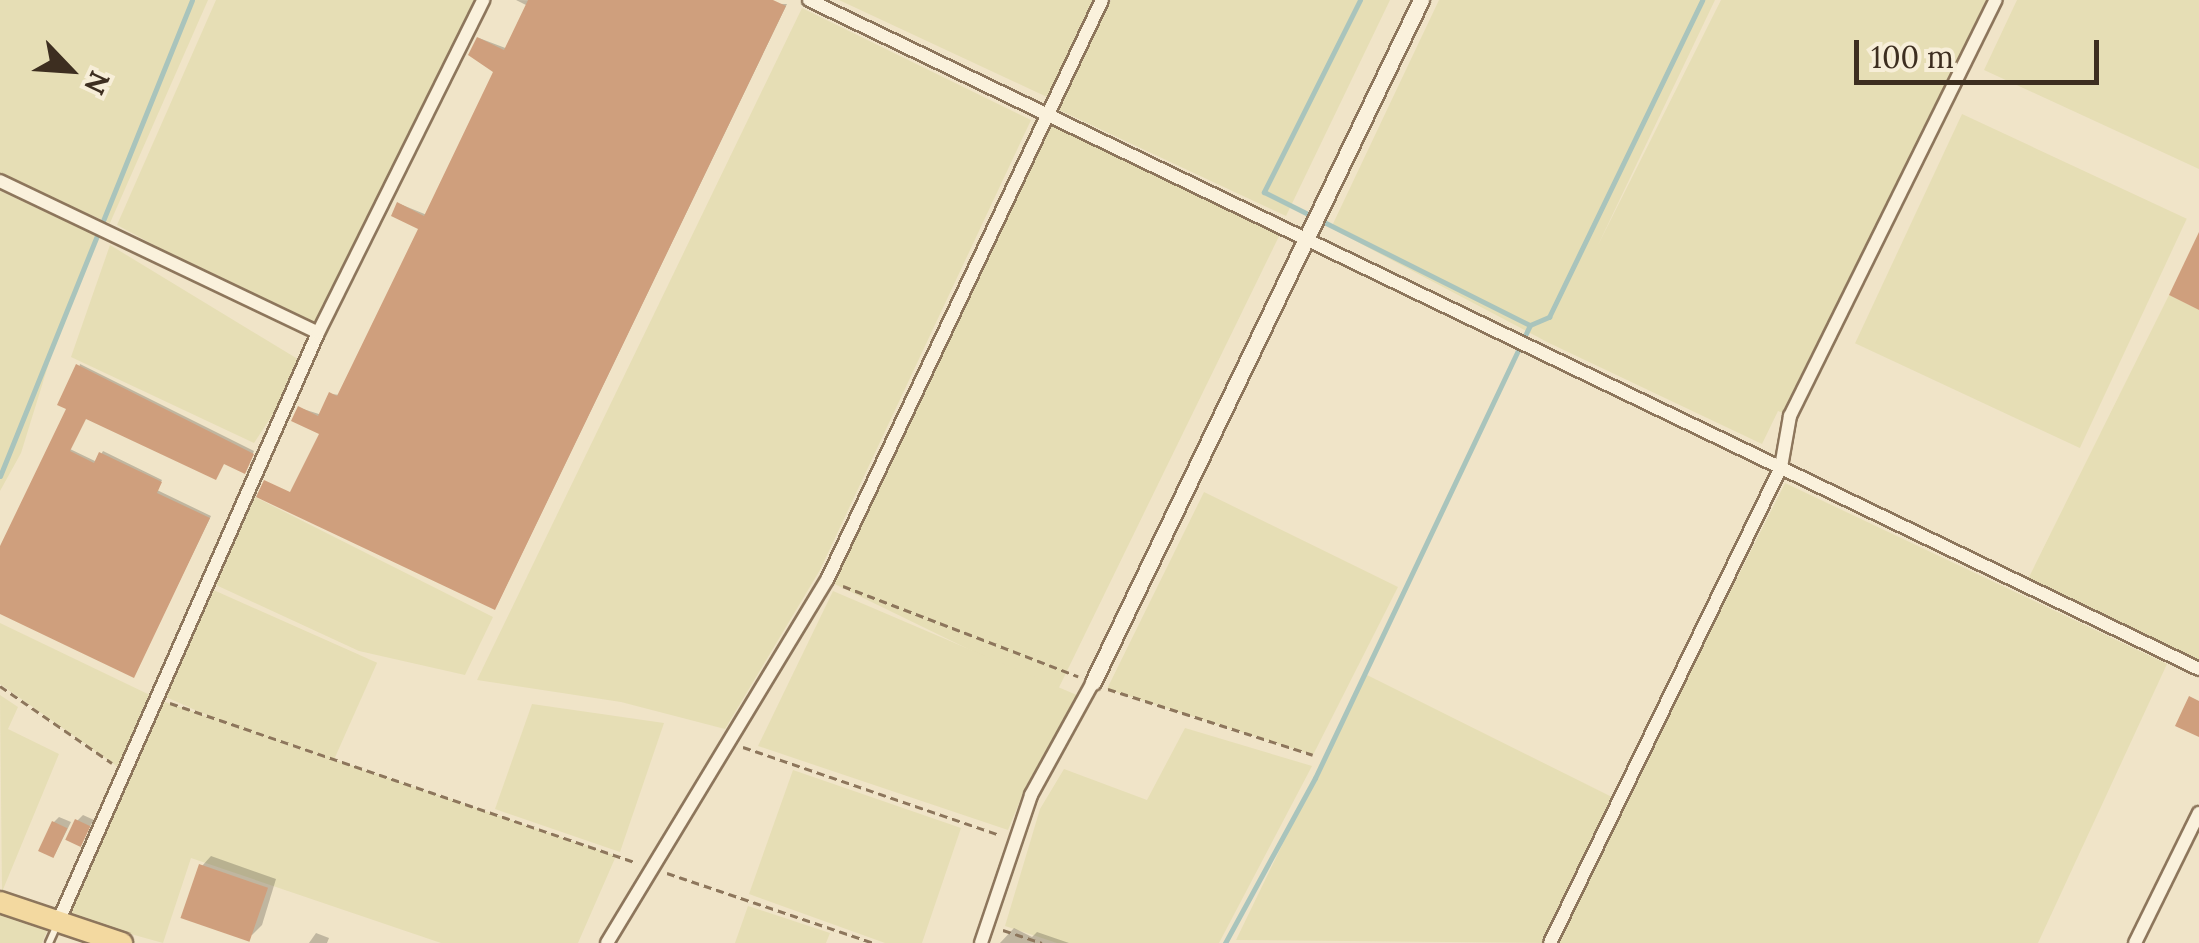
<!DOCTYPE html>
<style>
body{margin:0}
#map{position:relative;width:2199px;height:943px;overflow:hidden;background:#f0e4c8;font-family:Lora,serif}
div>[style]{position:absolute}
.farmland>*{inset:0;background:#e6deb5;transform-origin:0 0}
.shadow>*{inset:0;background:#0003}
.stream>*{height:5px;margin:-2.5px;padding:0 2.5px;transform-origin:2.5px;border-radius:2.5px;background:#a9c4bc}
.building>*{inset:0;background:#cf9f7d;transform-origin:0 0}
.path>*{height:2.5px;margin-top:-1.25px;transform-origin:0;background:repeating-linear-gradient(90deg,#8d765c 0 8px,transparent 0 13px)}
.roads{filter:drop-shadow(2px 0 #8d765c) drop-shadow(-2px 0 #8d765c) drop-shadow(0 2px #8d765c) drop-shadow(0 -2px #8d765c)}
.service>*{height:6px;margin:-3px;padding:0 3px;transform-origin:3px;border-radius:3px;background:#faf1dc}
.minor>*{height:12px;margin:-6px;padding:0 6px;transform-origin:6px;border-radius:6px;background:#faf1dc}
.tertiary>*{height:15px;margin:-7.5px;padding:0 7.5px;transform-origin:7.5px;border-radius:7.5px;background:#faf1dc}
.primary>*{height:20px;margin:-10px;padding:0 10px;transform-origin:10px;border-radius:10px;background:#f3d9a0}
span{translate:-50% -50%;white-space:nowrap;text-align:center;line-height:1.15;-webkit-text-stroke:8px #f7eed8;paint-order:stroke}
.north{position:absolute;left:20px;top:20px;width:100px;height:100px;-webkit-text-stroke:8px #f7eed8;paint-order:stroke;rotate:115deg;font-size:28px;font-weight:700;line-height:40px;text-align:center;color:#3d2e20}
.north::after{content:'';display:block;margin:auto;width:35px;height:45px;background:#3d2e20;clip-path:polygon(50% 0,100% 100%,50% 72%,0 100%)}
.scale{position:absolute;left:1854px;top:40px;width:245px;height:45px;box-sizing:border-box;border:5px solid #3d2e20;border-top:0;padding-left:12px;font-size:30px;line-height:35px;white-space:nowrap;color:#3d2e20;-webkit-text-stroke:8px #f7eed8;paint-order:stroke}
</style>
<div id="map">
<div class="farmland">
<i style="clip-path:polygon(0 0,208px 0,110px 223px,0 176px)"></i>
<i style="clip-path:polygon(216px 0,476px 0,318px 333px,117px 225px)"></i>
<i style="clip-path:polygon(839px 0,1094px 0,1047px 97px)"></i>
<i style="clip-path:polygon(1111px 0,1390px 0,1286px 216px,1057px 109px)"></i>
<i style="clip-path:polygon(1439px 0,1715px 0,1598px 245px,1721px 0,1996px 0,1790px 416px,1778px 411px,1762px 444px,1549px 343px,1331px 228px)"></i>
<i style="clip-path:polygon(2017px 0,2199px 0,2199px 169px,1984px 70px)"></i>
<i style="clip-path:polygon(802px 8px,1031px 120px,820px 570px,725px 729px,621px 702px,477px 680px)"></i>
<i style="left:1046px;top:114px;width:263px;height:515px;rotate:26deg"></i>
<i style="left:1962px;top:114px;width:248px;height:253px;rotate:25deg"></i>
<i style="clip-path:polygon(0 191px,99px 237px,56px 340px,21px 453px,0 491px)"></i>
<i style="clip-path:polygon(110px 245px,306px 364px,254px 443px,71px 357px)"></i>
<i style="clip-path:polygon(2169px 295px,2199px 310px,2199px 669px,2026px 583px)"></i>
<i style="clip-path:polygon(1785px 483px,2167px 664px,2038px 943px,1553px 943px)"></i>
<i style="clip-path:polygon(1204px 492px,1398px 587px,1313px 755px,1107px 689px)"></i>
<i style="clip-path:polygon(255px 497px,493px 617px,465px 675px,359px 651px,216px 585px)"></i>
<i style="left:209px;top:588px;width:184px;height:117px;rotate:24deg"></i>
<i style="clip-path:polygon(833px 591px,1086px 699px,1024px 791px,1008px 830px,758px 746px)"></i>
<i style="clip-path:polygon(0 623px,152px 696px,118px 767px,0 684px)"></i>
<i style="clip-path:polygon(1365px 674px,1620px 801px,1550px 943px,1236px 940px)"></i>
<i style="clip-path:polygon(0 695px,18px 707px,8px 729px,59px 754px,2px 892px)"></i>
<i style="clip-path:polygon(162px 701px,616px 856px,578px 943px,441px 943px,191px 858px,163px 943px,70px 917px,99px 830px)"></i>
<i style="clip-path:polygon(532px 704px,664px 723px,620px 852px,495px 809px)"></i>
<i style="clip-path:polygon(1185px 728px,1312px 766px,1219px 943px,1057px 943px,1005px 926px,1040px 809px,1064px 769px,1147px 800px)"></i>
<i style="clip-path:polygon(793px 770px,961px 828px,922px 943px,885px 943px,749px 894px)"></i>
<i style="clip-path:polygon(748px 906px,830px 933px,826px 943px,735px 943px)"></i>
<i style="clip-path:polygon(0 913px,48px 929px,42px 943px,0 943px)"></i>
</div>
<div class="shadow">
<i style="clip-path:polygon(516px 0,787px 4px,497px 605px,300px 500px,322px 433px,300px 408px,322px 415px,331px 394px,340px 395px,421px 228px,400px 204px,427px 215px,496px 71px,479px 38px,508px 49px,528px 6px)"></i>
<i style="clip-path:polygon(80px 364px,254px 451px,246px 469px,86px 416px,70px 449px,97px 462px,103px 451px,162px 480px,157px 490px,211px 516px,135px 673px,0 611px,0 552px,69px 408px)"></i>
<i style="clip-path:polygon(83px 815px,94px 820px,79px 844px,77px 821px)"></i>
<i style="clip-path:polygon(59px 817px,71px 822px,55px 854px,54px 822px)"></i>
<i style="clip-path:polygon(211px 856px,276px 879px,262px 925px,252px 935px,202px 866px)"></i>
<i style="clip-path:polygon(1014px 928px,1032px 937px,1037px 932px,1069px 943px,1000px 943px)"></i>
<i style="clip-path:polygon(316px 933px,329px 938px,327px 943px,309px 943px)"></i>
</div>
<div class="stream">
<i style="left:1360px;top:0;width:215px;rotate:116.6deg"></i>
<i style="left:1264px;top:192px;width:297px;rotate:26.6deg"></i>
<i style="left:1530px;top:325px;width:21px;rotate:-23deg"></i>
<i style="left:1549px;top:317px;width:352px;rotate:-64.2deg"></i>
<i style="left:0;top:476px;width:513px;rotate:-68.03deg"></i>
<i style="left:1225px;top:943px;width:188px;rotate:-61.4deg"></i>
<i style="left:1315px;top:778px;width:501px;rotate:-64.61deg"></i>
</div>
<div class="building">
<i style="clip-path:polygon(528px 0,773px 0,786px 6px,495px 610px,256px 497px,264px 480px,290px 492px,319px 434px,291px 421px,298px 406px,318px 416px,329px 392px,337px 396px,418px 229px,391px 216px,397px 202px,424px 216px,493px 72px,468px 55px,477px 37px,504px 50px)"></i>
<i style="clip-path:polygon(2199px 232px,2199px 310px,2169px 295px)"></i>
<i style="clip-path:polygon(76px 364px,254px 454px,245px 474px,224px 464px,216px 480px,86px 419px,70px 451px,94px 463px,99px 452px,162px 482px,157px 493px,210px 518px,134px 678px,0 614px,0 546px,66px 409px,57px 405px)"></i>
<i style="clip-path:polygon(2189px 696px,2199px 701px,2199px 737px,2175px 726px)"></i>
<i style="left:75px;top:819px;width:17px;height:23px;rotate:25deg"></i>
<i style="left:52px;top:821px;width:17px;height:33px;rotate:25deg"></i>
<i style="left:199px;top:864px;width:73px;height:57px;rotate:19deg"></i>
</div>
<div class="path">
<i style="left:843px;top:586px;width:252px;rotate:21deg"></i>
<i style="left:0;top:686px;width:136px;rotate:34.5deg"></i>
<i style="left:1108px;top:689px;width:215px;rotate:17.8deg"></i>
<i style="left:170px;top:703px;width:491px;rotate:18.9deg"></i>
<i style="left:743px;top:747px;width:272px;rotate:18.9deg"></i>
<i style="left:667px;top:873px;width:219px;rotate:18.7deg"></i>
<i style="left:1003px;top:930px;width:41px;rotate:18.4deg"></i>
</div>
<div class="roads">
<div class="service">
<i style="left:49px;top:943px;width:17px;rotate:-66deg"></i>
</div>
<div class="minor">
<i style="left:809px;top:0;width:1543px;rotate:25.7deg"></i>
<i style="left:0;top:181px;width:352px;rotate:25.5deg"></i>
<i style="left:58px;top:922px;width:644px;rotate:-66.18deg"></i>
<i style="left:318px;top:333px;width:372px;rotate:-63.6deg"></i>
<i style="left:607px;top:943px;width:424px;rotate:-58.8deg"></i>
<i style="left:827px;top:580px;width:642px;rotate:-64.63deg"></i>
<i style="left:981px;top:943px;width:156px;rotate:-71.3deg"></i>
<i style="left:1031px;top:795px;width:129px;rotate:-61.2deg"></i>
<i style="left:1550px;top:943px;width:529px;rotate:-64.11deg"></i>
<i style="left:1781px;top:467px;width:52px;rotate:-80deg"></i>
<i style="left:1790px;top:416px;width:464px;rotate:-63.7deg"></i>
<i style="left:2135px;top:943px;width:145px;rotate:-63.8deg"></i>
</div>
<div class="tertiary">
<i style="left:1093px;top:682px;width:757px;rotate:-64.32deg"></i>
</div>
<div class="primary">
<i style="left:0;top:902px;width:129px;rotate:18.6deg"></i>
</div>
</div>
<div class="north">N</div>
<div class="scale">100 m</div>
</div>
